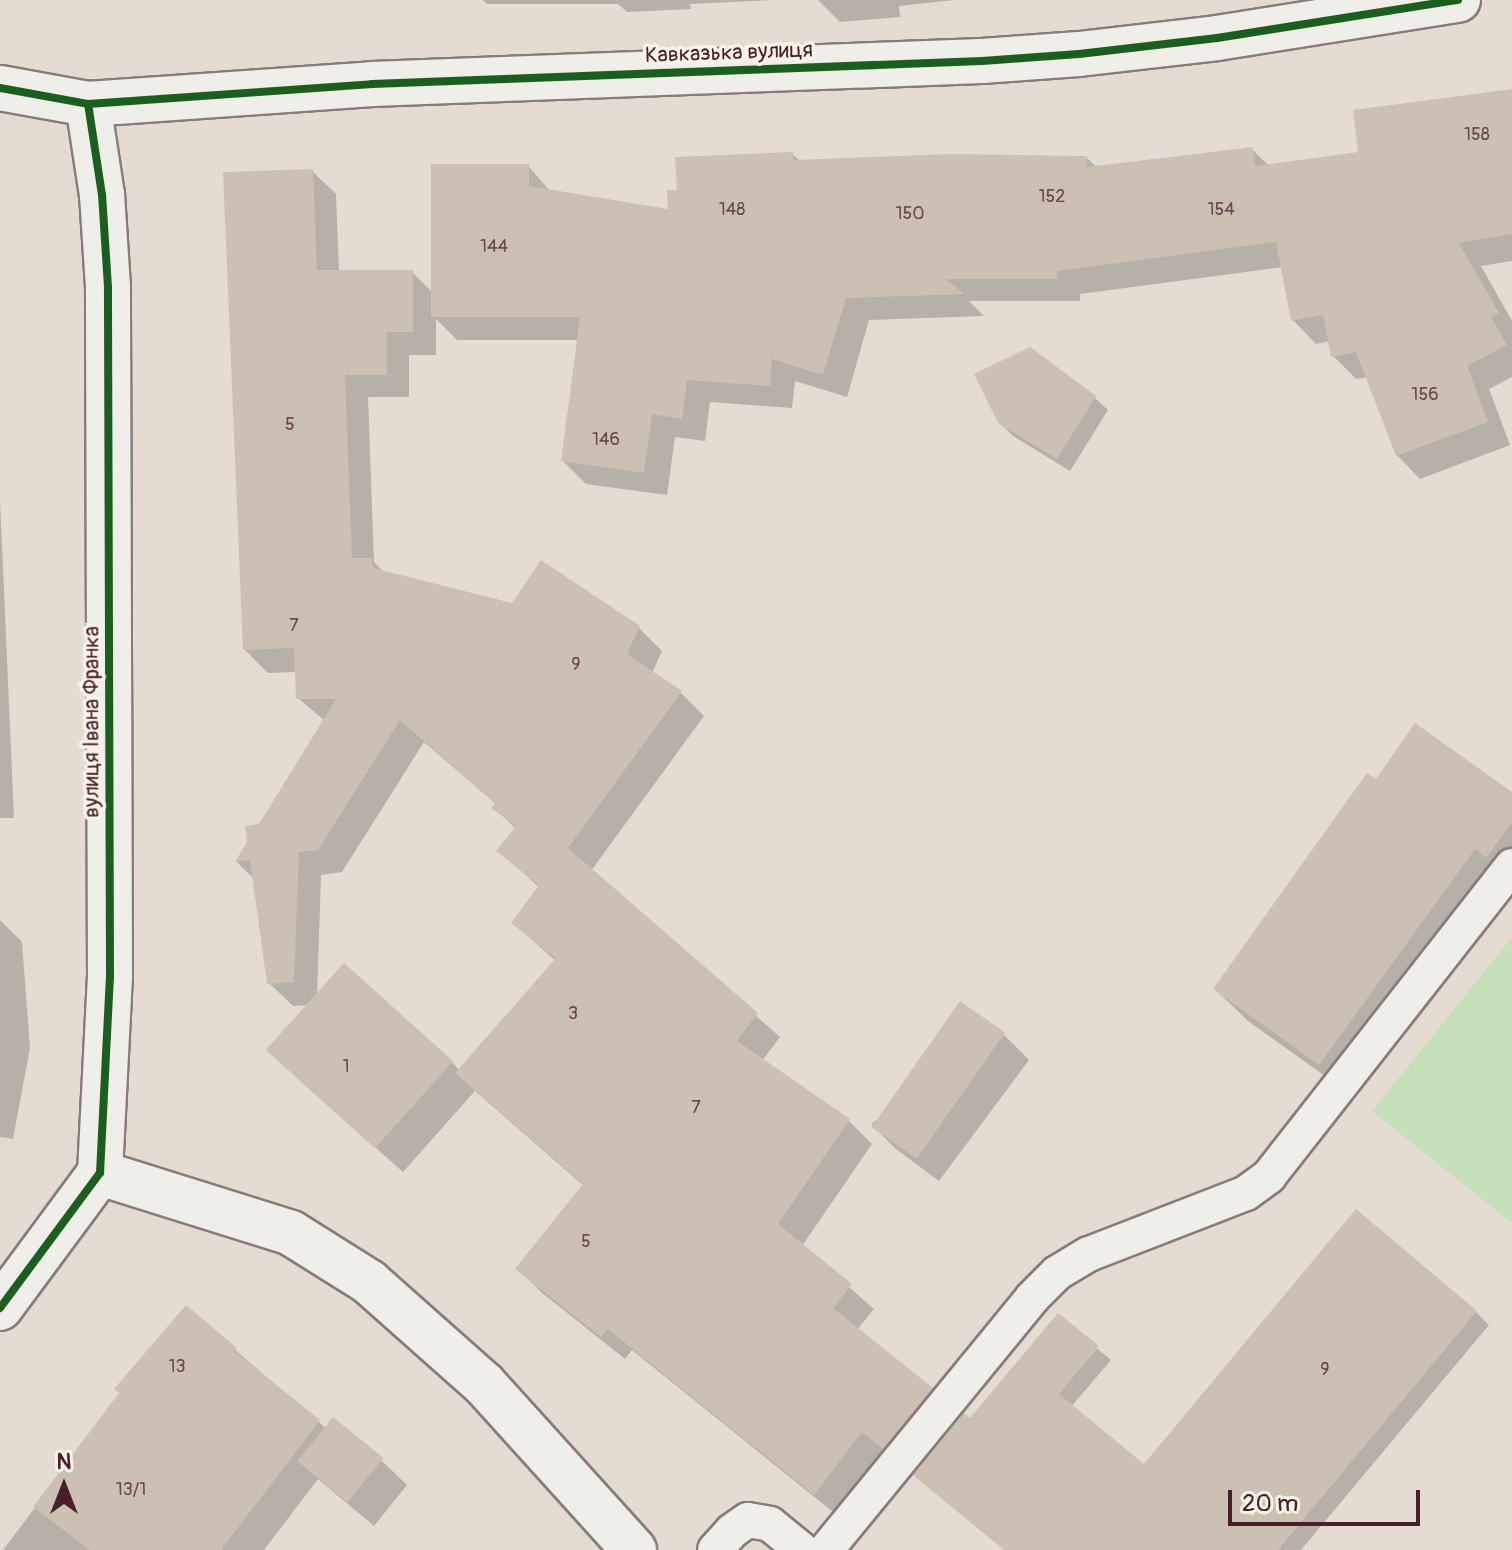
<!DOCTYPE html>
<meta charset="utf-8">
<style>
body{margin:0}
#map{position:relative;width:1512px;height:1550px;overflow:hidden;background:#e4dcd2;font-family:Pangolin,sans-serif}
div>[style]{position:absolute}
.green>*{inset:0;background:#c6e0b9}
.shadow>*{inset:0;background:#0003}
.building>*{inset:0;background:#ccc0b4;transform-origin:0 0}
.roads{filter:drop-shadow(2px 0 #887c79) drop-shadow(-2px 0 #887c79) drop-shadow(0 2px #887c79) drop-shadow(0 -2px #887c79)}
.lane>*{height:34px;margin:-17px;padding:0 17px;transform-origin:17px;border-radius:17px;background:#f0eee9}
.street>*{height:44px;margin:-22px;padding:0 22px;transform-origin:22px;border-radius:22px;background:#f0eee9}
.cycleway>*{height:8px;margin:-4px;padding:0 4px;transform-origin:4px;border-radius:4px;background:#1b5e20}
span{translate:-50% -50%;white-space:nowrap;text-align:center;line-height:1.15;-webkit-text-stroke:7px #f7f3e8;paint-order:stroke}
.number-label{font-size:18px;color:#6a474d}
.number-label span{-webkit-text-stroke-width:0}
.street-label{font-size:22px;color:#4a1f2b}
.north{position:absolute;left:24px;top:1446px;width:80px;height:80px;-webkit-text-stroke:6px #f7f3e8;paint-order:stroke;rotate:0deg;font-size:22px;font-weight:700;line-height:32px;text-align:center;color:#4a1f2b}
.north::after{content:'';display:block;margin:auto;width:28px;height:36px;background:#4a1f2b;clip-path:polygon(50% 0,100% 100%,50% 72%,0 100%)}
.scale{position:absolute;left:1228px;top:1490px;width:192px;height:36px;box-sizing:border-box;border:4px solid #4a1f2b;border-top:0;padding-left:10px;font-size:24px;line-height:28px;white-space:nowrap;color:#4a1f2b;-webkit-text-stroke:6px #f7f3e8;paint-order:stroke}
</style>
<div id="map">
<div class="green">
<i style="clip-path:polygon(1512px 937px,1512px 1223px,1372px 1111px)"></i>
</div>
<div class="shadow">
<i style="clip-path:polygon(483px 0,775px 0,690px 4px,691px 9px,627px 12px,618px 4px,487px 4px)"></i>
<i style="clip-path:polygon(818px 0,955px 0,899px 6px,900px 17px,840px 22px)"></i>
<i style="clip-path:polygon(evenodd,1512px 91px,1512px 261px,1481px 266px,1512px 321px,1512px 377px,1489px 389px,1510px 445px,1420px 479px,1397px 455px,1368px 377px,1356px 379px,1333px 356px,1330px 341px,1316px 344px,1293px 320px,1283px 267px,1080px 294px,1080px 301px,969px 301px,984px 316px,869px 320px,847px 397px,795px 381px,792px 408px,710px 402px,705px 441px,675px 437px,667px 495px,586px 484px,563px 461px,579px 340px,457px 340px,436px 319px,436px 355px,409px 355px,409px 397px,368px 397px,374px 562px,385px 574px,513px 605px,638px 627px,662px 651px,652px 673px,681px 693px,704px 716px,591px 871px,780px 1037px,762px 1061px,849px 1121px,872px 1144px,802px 1246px,874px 1309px,857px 1330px,931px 1389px,954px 1412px,838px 1516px,632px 1350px,625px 1359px,541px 1292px,518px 1269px,584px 1186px,475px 1091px,403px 1172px,295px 1076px,309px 1005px,293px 1006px,269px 983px,254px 879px,237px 862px,325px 721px,298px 698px,297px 672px,268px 673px,245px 650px,312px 171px,336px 194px,339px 272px,412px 272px,433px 293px,528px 166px,551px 192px,670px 211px,679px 192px,792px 154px,800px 161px,1087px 158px,1097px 168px,1252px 149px,1269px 166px,1360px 154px,1512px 91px,424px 742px,496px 804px,494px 807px,516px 829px,499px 851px,540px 888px,513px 923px,556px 961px,460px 1071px,452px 1062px,317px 997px,321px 875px,342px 872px,424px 742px)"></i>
<i style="clip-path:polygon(1095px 398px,1108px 410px,1070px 471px,1013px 436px,999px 422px)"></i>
<i style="clip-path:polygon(0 500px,14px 818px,0 818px)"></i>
<i style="clip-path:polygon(1376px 781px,1512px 795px,1512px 883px,1353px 1096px,1248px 1021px,1215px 989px)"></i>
<i style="clip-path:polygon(0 920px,22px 942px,30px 1048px,13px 1139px,0 1137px)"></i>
<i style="clip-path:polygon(1003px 1034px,1029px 1060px,939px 1181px,896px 1149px,871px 1124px)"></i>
<i style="clip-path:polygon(186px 1308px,327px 1429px,381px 1460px,407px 1485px,374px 1526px,318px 1479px,264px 1550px,3px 1550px)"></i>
<i style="clip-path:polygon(1476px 1312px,1489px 1325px,1301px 1550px,1004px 1550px,971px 1420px,1058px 1316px,1111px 1360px,1071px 1407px,1144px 1466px)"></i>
</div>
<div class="building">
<i style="clip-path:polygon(1512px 89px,1512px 234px,1459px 243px,1499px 313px,1491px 317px,1507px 345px,1467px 366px,1488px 422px,1396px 456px,1356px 352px,1331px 357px,1323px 315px,1291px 321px,1276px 242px,1057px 271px,1057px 279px,946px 279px,964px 294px,846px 298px,823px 375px,772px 359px,770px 386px,687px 380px,682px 419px,652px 414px,644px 473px,561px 461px,580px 317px,431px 317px,431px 164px,529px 164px,529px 186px,668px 209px,667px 190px,677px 190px,675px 157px,793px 152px,793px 160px,950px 154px,1087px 156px,1087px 167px,1253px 147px,1255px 166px,1358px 152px,1353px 110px)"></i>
<i style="clip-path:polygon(313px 169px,317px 270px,413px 270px,413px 332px,387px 332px,387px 375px,345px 375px,352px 558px,372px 558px,373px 568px,512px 603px,541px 560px,640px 626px,627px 654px,682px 691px,568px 848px,758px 1013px,737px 1041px,850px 1119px,778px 1224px,852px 1284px,833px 1308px,933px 1388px,883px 1449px,862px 1432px,814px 1495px,608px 1329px,601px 1337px,515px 1269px,583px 1184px,455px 1073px,556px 958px,511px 923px,539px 885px,496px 851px,516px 826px,491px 808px,495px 803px,400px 720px,318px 850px,299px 852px,294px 982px,267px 984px,250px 860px,235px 862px,247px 842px,245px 826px,259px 824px,336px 699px,296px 699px,294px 648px,243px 650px,223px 172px)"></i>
<i style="clip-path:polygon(1030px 347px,1096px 396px,1057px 459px,998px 423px,974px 374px)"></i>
<i style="clip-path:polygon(1415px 723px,1512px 792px,1512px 822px,1486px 858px,1475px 849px,1319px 1065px,1213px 989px,1367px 773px,1376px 779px)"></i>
<i style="left:344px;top:963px;width:147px;height:117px;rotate:42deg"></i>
<i style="left:960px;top:1001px;width:55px;height:154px;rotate:35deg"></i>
<i style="clip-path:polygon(1356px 1209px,1477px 1311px,1278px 1550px,1004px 1550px,913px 1475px,964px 1413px,970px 1418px,1058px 1313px,1099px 1346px,1059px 1394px,1144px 1464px)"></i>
<i style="clip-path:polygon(186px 1305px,237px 1348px,234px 1351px,320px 1420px,221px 1550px,90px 1550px,33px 1507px,119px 1393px,114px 1389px)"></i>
<i style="left:333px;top:1417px;width:65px;height:57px;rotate:39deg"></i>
</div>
<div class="roads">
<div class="lane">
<i style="left:715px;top:1550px;width:25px;rotate:-48deg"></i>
<i style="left:732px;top:1531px;width:19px;rotate:-35deg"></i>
<i style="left:748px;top:1520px;width:22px;rotate:10deg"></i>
<i style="left:770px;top:1524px;width:41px;rotate:39.1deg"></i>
<i style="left:826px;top:1550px;width:325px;rotate:-50.7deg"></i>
<i style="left:1032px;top:1298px;width:35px;rotate:-45deg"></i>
<i style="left:1057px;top:1273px;width:37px;rotate:-31deg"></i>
<i style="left:1089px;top:1254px;width:168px;rotate:-21.2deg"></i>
<i style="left:1246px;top:1193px;width:29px;rotate:-36deg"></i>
<i style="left:1269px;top:1176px;width:394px;rotate:-51.9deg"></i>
</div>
<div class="street">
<i style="left:0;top:88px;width:89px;rotate:10.3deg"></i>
<i style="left:88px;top:104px;width:285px;rotate:-4deg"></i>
<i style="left:372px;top:84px;width:610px;rotate:-2.16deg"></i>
<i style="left:982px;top:61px;width:97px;rotate:-4.1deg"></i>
<i style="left:1079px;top:54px;width:139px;rotate:-6.6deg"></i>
<i style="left:1217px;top:38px;width:244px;rotate:-9deg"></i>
<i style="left:100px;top:1173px;width:200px;rotate:17.4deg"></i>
<i style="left:291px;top:1233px;width:92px;rotate:32.1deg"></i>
<i style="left:369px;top:1282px;width:154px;rotate:41.6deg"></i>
<i style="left:484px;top:1384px;width:224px;rotate:47.9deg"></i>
<i style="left:0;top:1308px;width:168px;rotate:-53.5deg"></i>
<i style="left:100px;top:1173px;width:195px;rotate:-87.1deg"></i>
<i style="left:110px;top:978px;width:691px;rotate:-90.17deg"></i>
<i style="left:108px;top:287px;width:92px;rotate:-93.7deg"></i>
<i style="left:102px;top:195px;width:92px;rotate:-98.7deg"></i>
</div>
</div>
<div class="cycleway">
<i style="left:0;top:88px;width:89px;rotate:10.3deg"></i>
<i style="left:88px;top:104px;width:285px;rotate:-4deg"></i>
<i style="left:372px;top:84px;width:610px;rotate:-2.16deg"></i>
<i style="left:982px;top:61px;width:97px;rotate:-4.1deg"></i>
<i style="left:1079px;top:54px;width:139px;rotate:-6.6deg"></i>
<i style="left:1217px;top:38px;width:244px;rotate:-9deg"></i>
<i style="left:0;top:1308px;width:168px;rotate:-53.5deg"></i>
<i style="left:100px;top:1173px;width:195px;rotate:-87.1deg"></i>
<i style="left:110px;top:978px;width:691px;rotate:-90.17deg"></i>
<i style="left:108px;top:287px;width:92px;rotate:-93.7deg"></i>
<i style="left:102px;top:195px;width:92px;rotate:-98.7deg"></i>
</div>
<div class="number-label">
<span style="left:1477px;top:135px">158</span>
<span style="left:1052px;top:197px">152</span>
<span style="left:732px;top:210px">148</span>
<span style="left:1221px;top:210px">154</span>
<span style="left:910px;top:214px">150</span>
<span style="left:494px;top:247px">144</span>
<span style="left:1425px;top:395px">156</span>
<span style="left:290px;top:425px">5</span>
<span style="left:606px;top:440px">146</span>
<span style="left:294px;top:626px">7</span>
<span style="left:576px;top:665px">9</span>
<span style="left:573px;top:1014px">3</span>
<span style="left:346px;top:1067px">1</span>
<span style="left:696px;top:1108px">7</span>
<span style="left:586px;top:1242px">5</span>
<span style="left:177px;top:1367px">13</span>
<span style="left:1325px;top:1370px">9</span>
<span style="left:131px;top:1490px">13/1</span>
</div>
<div class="street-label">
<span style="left:729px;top:53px;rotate:-2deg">Кавказька вулиця</span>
<span style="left:92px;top:722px;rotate:-90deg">вулиця Івана Франка</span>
</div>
<div class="north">N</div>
<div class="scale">20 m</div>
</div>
